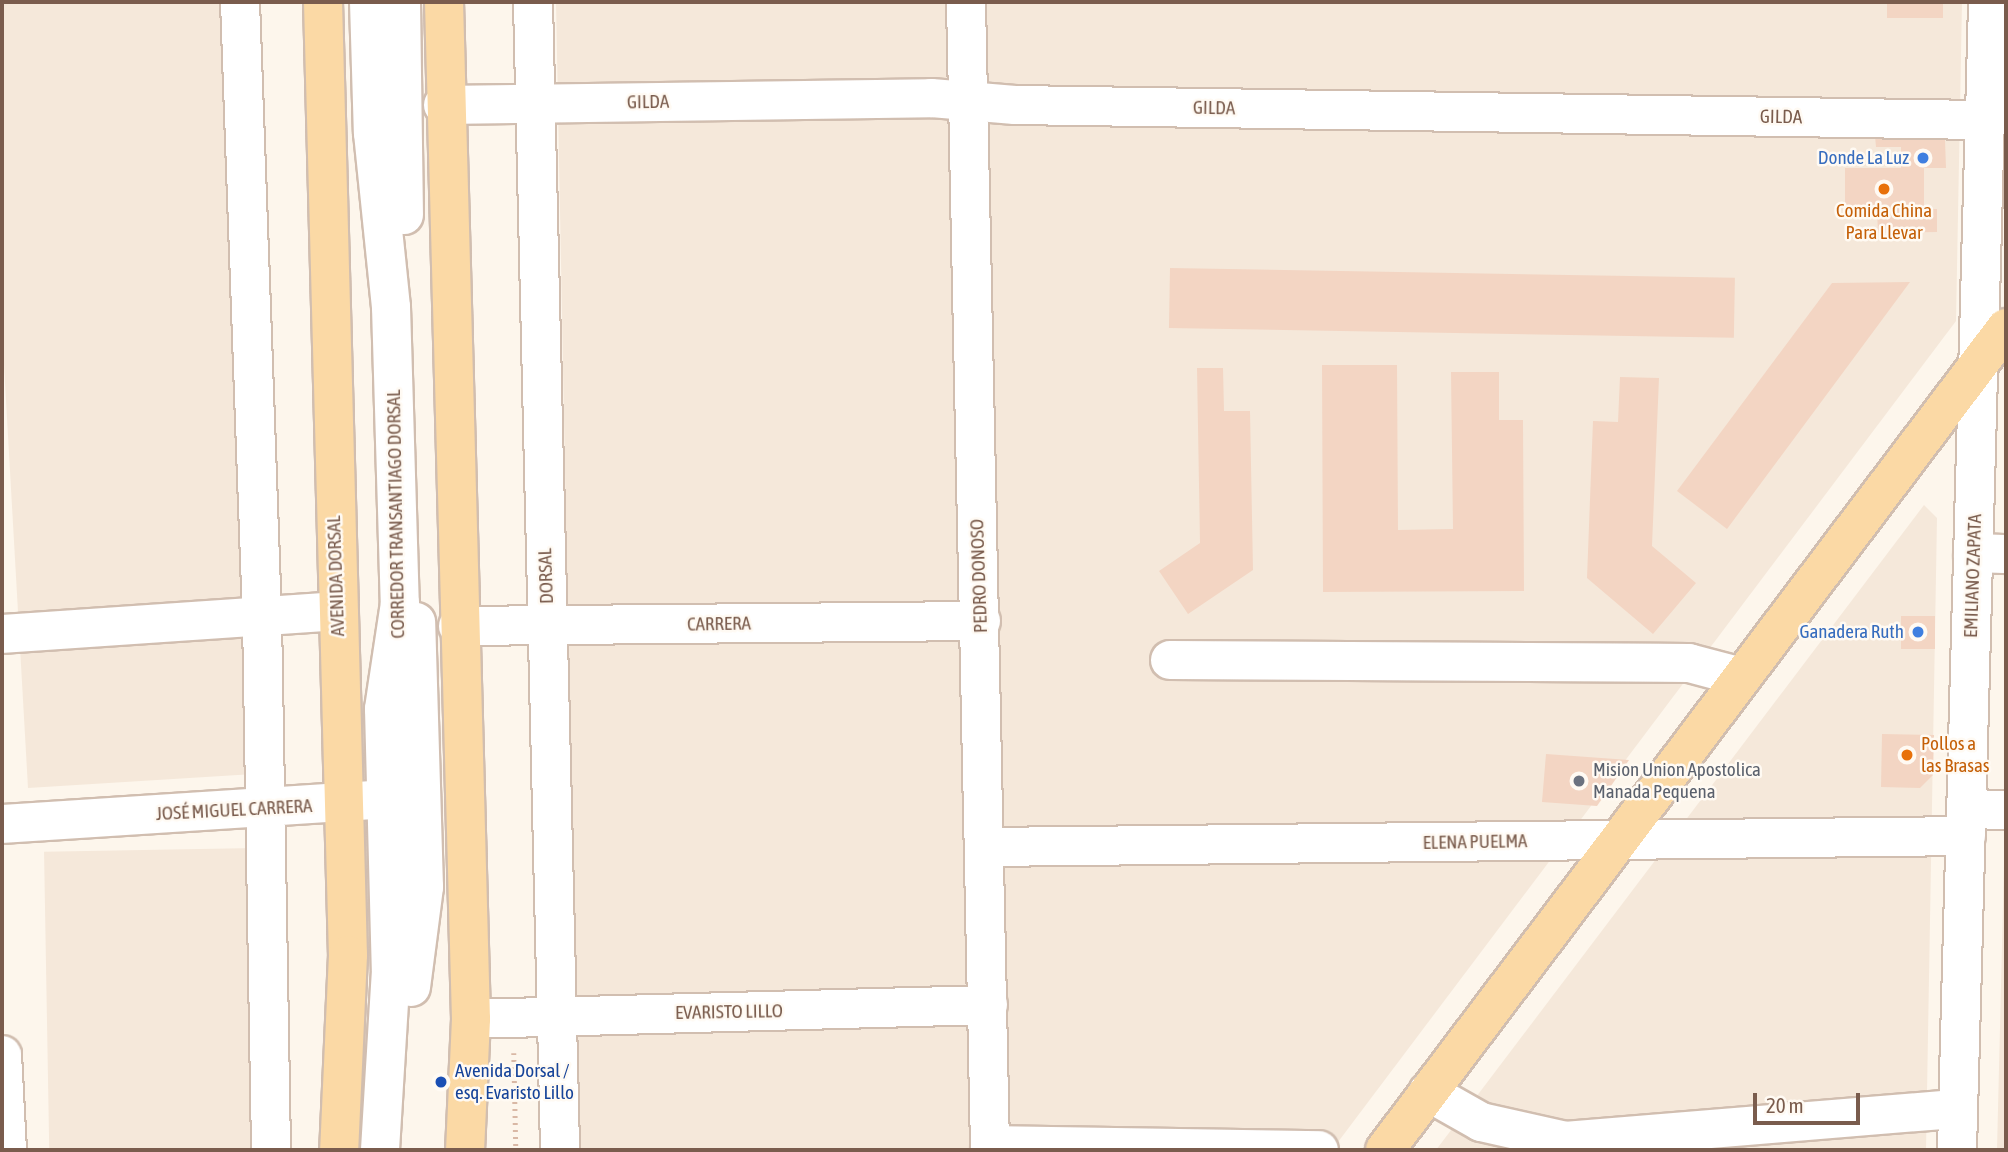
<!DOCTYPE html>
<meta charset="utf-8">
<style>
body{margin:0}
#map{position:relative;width:2008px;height:1152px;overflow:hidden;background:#fdf6ec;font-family:"Asap Condensed",sans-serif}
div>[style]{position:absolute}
.residential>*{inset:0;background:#f5e8da;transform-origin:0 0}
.building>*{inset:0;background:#f3d5c3;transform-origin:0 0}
.path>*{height:4.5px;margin-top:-2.25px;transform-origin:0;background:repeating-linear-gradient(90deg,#d9b8a5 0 2px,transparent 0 7px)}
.roads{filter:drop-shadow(2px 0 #d1beb0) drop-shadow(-2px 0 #d1beb0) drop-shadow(0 2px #d1beb0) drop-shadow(0 -2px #d1beb0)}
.minor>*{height:38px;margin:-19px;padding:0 19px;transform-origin:19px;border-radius:19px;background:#fff}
.major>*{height:38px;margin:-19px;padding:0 19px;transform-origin:19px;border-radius:19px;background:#fbd9a5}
.dots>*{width:19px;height:19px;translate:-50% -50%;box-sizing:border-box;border:4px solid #fffaf3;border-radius:50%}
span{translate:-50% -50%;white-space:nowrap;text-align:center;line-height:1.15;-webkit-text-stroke:5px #fffaf3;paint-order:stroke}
.street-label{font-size:19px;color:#7a5c4d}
.shop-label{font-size:19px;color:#366cbe}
.right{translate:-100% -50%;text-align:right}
.food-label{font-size:19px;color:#c56008}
.left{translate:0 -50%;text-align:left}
.worship-label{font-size:19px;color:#5b616d}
.transit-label{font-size:19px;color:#164399}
.frame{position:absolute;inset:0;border:4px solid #7a5c4d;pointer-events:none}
.scale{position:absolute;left:1753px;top:1093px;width:107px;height:32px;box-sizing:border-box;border:4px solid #7a5c4d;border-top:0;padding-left:9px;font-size:21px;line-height:24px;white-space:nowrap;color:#7a5c4d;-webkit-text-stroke:5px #fffaf3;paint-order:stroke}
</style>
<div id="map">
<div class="residential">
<i style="clip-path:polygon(2px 2px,235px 2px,254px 774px,28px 788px,2px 330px)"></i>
<i style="clip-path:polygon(556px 2px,1962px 2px,1956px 321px,1332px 1150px,578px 1150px)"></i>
<i style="clip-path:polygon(1924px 505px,1937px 518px,1926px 1150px,1436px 1150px)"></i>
<i style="clip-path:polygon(2006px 782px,2006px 1150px,1997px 1150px)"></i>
<i style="left:256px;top:848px;width:302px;height:212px;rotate:89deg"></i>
</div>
<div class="building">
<i style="left:1887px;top:2px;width:56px;height:16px"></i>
<i style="clip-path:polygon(1926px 135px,1945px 140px,1946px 168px,1924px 168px,1924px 209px,1937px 209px,1937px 232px,1878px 233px,1877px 210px,1845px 209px,1845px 168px,1901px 168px,1901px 147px,1876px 147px,1875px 136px)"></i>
<i style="left:1170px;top:268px;width:565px;height:60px;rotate:1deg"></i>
<i style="clip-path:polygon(1910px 282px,1727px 529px,1677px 491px,1832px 283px)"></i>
<i style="clip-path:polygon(1322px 365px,1397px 365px,1398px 530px,1453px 529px,1451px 372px,1499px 372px,1499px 420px,1523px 420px,1524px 591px,1323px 592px)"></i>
<i style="clip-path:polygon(1197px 368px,1223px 368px,1224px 411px,1250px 411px,1253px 570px,1188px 614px,1159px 571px,1200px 543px)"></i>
<i style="clip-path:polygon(1620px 377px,1659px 378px,1652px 546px,1696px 583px,1653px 634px,1587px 578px,1593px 421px,1618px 422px)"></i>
<i style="left:1901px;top:616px;width:34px;height:33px"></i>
<i style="clip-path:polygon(1882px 734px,1934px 735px,1933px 775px,1920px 788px,1881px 787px)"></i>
<i style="clip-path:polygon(1546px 754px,1629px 760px,1597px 806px,1542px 802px)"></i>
</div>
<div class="path">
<i style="left:514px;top:1053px;width:97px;rotate:88.8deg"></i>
</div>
<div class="roads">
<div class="minor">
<i style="left:240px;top:2px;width:615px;rotate:87.95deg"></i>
<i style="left:262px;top:617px;width:533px;rotate:89.03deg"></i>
<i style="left:369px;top:2px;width:131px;rotate:88.3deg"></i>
<i style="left:373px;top:133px;width:175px;rotate:84.1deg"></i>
<i style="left:391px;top:307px;width:296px;rotate:88.3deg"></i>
<i style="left:400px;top:603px;width:107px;rotate:98.6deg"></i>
<i style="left:384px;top:709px;width:261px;rotate:88.5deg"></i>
<i style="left:391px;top:970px;width:180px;rotate:93.5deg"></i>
<i style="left:401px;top:2px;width:213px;rotate:89.2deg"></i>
<i style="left:533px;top:2px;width:1148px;rotate:88.65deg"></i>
<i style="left:966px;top:2px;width:1148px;rotate:88.8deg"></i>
<i style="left:443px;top:105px;width:488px;rotate:-0.8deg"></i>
<i style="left:931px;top:98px;width:84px;rotate:4.8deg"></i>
<i style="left:1015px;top:105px;width:970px;rotate:0.89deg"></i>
<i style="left:1973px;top:553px;width:33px;rotate:2deg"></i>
<i style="left:458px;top:626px;width:523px;rotate:-0.55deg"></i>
<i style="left:2px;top:634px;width:337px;rotate:-3.9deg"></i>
<i style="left:1170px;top:660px;width:519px;rotate:0.33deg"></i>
<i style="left:1689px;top:663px;width:55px;rotate:14.8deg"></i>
<i style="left:1966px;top:809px;width:40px;rotate:1.4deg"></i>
<i style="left:2px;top:824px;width:376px;rotate:-3.7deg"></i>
<i style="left:985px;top:847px;width:981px;rotate:-0.64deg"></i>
<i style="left:411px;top:987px;width:101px;rotate:-82.6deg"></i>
<i style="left:424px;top:887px;width:265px;rotate:-91.7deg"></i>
<i style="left:471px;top:1019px;width:517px;rotate:-1.55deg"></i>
<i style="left:2px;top:1055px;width:95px;rotate:87deg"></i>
<i style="left:1428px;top:1092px;width:61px;rotate:29.5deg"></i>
<i style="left:1481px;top:1122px;width:86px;rotate:12.7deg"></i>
<i style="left:1565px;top:1141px;width:394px;rotate:-4.7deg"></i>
<i style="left:990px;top:1145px;width:329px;rotate:0.9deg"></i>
<i style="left:1957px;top:1150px;width:1148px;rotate:-88.45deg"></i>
</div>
<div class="major">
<i style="left:323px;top:2px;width:953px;rotate:88.5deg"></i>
<i style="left:348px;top:955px;width:195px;rotate:92.6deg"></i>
<i style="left:444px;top:2px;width:1017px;rotate:88.48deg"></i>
<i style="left:471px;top:1019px;width:131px;rotate:92.6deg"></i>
<i style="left:1385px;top:1150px;width:1030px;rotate:-52.93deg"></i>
</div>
</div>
<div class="dots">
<i style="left:1923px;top:158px;background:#3f7fe0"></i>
<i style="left:1884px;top:189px;background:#e8710a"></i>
<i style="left:1918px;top:632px;background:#3f7fe0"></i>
<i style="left:1907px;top:755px;background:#e8710a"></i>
<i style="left:1579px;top:781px;background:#6b7280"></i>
<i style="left:441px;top:1082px;background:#1a4fb4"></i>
</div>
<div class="street-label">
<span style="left:648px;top:102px;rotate:-1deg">GILDA</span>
<span style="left:1214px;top:108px;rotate:1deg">GILDA</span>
<span style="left:1781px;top:117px;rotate:1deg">GILDA</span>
<span style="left:396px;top:514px;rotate:-91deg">CORREDOR TRANSANTIAGO DORSAL</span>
<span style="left:336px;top:576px;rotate:-92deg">AVENIDA DORSAL</span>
<span style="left:546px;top:576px;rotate:-92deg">DORSAL</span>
<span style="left:979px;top:576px;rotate:-92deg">PEDRO DONOSO</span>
<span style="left:1973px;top:576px;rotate:-88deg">EMILIANO ZAPATA</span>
<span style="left:719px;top:624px;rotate:-1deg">CARRERA</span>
<span style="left:234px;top:810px;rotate:-3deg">JOSÉ MIGUEL CARRERA</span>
<span style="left:1475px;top:842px;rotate:-1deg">ELENA PUELMA</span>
<span style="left:729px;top:1012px;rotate:-1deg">EVARISTO LILLO</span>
</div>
<div class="shop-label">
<span class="right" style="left:1909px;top:158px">Donde La Luz</span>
<span class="right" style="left:1904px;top:632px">Ganadera Ruth</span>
</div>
<div class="food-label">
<span style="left:1884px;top:222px">Comida China<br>Para Llevar</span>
<span class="left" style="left:1921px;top:755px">Pollos a<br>las Brasas</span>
</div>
<div class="worship-label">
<span class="left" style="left:1593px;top:781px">Mision Union Apostolica<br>Manada Pequena</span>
</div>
<div class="transit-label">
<span class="left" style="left:455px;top:1082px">Avenida Dorsal /<br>esq. Evaristo Lillo</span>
</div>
<div class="frame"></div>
<div class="scale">20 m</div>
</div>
